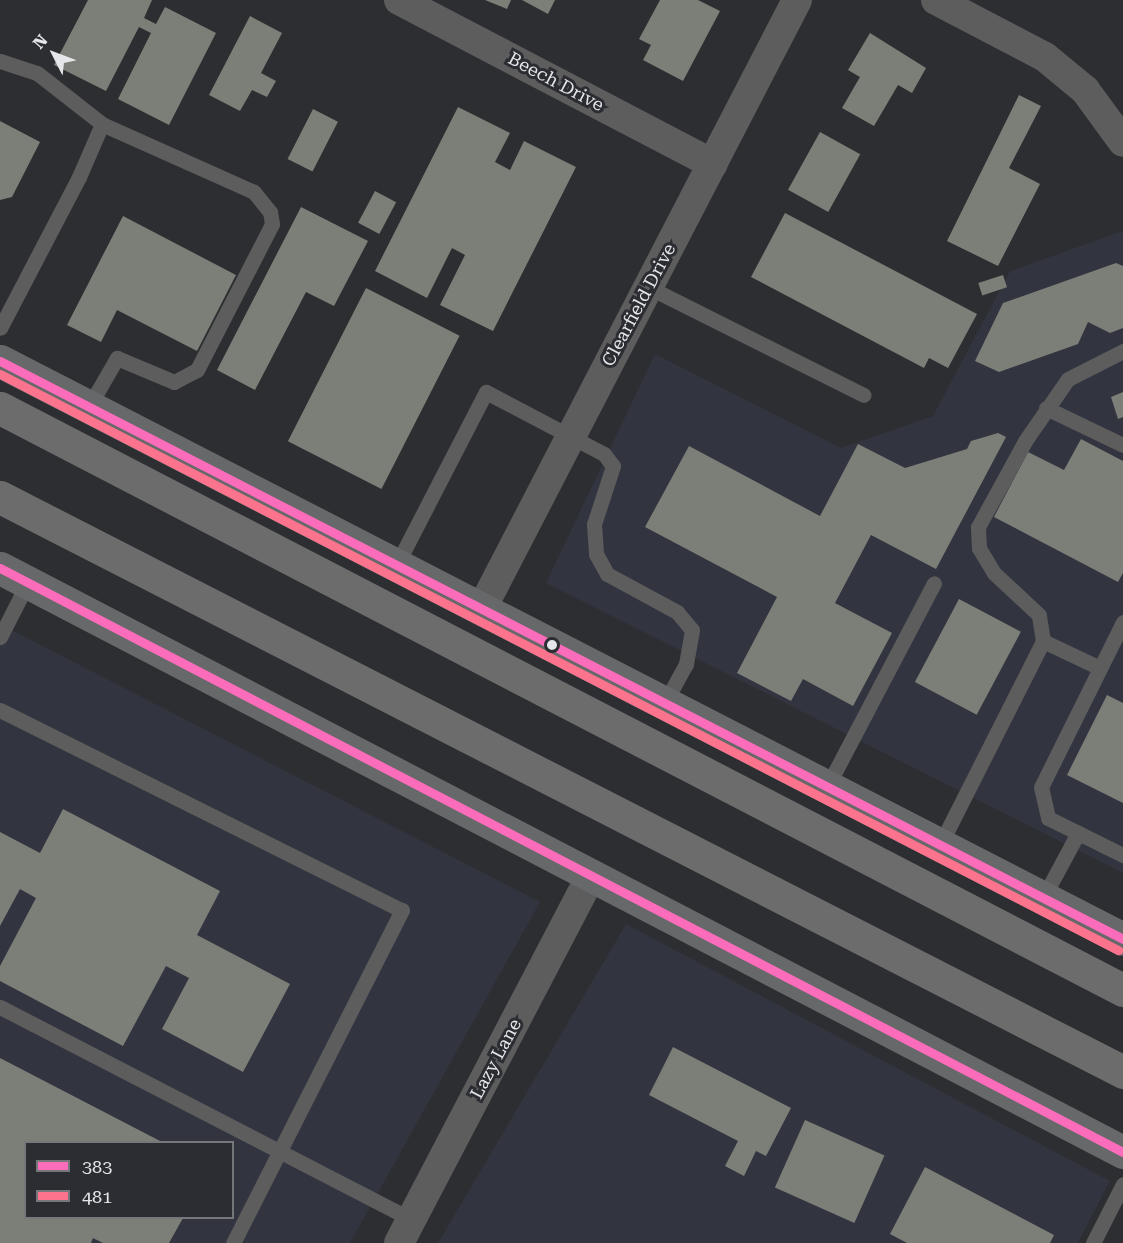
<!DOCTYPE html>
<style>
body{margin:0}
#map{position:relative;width:1123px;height:1243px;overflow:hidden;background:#2d2e31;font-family:"Roboto Serif",serif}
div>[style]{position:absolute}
.built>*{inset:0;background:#32353f}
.building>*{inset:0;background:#7c7f77;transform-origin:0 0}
.lane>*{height:15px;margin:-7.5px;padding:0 7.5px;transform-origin:7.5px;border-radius:7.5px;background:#5d5d5e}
.street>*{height:30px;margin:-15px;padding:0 15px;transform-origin:15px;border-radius:15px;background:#5d5d5e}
.secondary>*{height:33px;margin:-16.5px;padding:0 16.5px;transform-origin:16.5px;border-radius:16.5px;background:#676869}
.highway>*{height:33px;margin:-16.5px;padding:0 16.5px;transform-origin:16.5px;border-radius:16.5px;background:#6c6c6d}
.bus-1>*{height:9px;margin:-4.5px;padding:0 4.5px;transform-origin:4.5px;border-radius:4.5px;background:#fb6dba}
.bus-2>*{height:9px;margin:-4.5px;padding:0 4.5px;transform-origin:4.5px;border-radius:4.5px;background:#fc738d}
.dots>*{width:16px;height:16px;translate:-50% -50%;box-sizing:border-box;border:3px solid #2c2d32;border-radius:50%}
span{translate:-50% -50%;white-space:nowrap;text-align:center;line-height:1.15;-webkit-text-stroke:6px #2c2d32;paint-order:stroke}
.street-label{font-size:18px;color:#e5e6e9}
.legend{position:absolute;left:24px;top:1141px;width:210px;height:78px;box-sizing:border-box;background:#2c2d32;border:2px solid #76777b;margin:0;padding:8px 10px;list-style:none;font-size:18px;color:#e5e6e9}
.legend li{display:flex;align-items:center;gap:12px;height:30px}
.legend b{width:30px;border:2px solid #76777b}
.north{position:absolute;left:24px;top:24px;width:60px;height:60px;-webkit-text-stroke:4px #2c2d32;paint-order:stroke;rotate:312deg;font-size:16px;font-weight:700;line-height:24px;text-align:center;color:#e5e6e9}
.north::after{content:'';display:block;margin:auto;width:21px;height:27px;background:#e5e6e9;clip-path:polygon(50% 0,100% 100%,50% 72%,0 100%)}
</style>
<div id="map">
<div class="built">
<i style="clip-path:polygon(1123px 231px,1123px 873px,546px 583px,655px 354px,841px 448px,933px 416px,1010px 271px)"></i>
<i style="clip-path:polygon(evenodd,0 624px,540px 902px,350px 1243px,0 1243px,0 624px,26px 1142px,232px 1142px,232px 1218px,26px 1218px,26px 1142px)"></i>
<i style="clip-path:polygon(626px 924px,1110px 1181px,1078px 1243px,438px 1243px)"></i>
</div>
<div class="building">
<i style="clip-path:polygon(88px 0,152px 0,144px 18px,156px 24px,165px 7px,216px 33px,169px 125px,118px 99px,151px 33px,139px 27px,106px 91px,54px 65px)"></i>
<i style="clip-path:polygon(485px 0,511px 0,507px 9px)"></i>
<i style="clip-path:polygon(522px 0,555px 0,548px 14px)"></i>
<i style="clip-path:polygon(660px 0,698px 0,720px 11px,683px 81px,643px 60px,651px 45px,639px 39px)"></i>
<i style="clip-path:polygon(250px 16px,282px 33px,261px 73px,276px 81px,267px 97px,252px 90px,240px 111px,209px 95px)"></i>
<i style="clip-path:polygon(870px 33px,926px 68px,912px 93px,898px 85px,874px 126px,842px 108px,860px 77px,848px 70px)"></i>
<i style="clip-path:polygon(1019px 95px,1041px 106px,1009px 168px,1040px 184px,998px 266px,947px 241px)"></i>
<i style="clip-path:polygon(458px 107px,510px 133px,495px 162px,510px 170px,524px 141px,576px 167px,493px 331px,440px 305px,465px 255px,452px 248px,427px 298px,375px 271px)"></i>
<i style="left:313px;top:109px;width:28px;height:56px;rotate:27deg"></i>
<i style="clip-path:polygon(0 121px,40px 142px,12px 197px,0 200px)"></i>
<i style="left:820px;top:132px;width:46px;height:66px;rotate:29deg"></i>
<i style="left:375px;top:191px;width:24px;height:36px;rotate:28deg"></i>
<i style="clip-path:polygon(301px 207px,368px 241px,334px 306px,306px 292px,255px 390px,217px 370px)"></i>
<i style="clip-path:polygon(785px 213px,977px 314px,948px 368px,929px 358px,924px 368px,751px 277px)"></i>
<i style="clip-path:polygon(123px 216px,236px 275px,197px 351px,117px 310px,101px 342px,67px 325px)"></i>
<i style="clip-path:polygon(1116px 263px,1123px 266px,1123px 328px,1110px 333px,1088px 322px,1078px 344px,999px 372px,975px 361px,1003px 303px)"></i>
<i style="left:1003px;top:275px;width:13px;height:26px;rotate:72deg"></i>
<i style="left:366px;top:288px;width:105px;height:172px;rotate:27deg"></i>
<i style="clip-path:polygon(1123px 392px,1123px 417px,1118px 419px,1111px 397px)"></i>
<i style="clip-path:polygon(998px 433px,1006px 437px,936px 569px,871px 535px,835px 603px,892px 633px,853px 706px,803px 679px,791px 701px,737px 673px,777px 597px,645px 527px,689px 446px,820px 516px,858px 444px,905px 468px,967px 449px,971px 441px)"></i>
<i style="clip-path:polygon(1081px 439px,1123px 461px,1123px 573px,1118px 582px,994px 517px,1028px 452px,1064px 470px)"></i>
<i style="left:959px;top:599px;width:70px;height:94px;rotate:28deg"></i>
<i style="clip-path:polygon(1107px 695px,1123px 703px,1123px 803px,1067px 775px)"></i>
<i style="clip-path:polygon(63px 809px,220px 891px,197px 935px,290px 984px,243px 1072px,162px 1029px,189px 978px,166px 966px,123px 1046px,0 981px,0 966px,36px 898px,20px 889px,0 926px,0 832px,40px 853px)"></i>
<i style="clip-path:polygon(673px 1047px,791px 1108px,766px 1156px,756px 1151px,744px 1176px,725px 1166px,738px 1141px,649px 1095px)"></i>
<i style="clip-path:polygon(0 1058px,162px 1142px,26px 1142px,26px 1218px,183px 1218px,169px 1243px,103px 1243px,93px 1238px,91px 1243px,0 1243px)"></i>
<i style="left:805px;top:1120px;width:87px;height:74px;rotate:24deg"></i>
<i style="clip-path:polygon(925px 1167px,1054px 1235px,1050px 1243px,907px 1243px,890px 1234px)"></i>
</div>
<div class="lane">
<i style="left:0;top:61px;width:39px;rotate:18deg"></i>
<i style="left:37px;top:73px;width:83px;rotate:38.1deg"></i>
<i style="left:102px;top:124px;width:58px;rotate:113.5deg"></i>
<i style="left:79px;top:177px;width:170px;rotate:117.6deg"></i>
<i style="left:648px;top:287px;width:241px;rotate:26.6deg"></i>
<i style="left:88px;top:408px;width:58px;rotate:-59.9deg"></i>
<i style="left:117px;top:358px;width:62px;rotate:22.8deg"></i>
<i style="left:174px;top:382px;width:26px;rotate:-28deg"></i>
<i style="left:197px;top:370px;width:164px;rotate:-62.8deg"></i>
<i style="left:272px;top:224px;width:12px;rotate:-99deg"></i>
<i style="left:270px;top:212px;width:26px;rotate:-129deg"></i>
<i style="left:254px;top:192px;width:167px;rotate:-155.9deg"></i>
<i style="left:1046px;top:408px;width:85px;rotate:25.7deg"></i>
<i style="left:396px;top:566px;width:196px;rotate:-62.7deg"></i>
<i style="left:486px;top:392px;width:133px;rotate:27.7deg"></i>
<i style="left:604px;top:454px;width:15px;rotate:53deg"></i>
<i style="left:613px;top:466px;width:61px;rotate:108.1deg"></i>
<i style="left:594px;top:524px;width:30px;rotate:86deg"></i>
<i style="left:596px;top:554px;width:23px;rotate:61deg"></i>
<i style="left:607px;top:574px;width:80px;rotate:28.5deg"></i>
<i style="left:677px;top:612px;width:23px;rotate:50deg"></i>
<i style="left:692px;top:630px;width:35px;rotate:100deg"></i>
<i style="left:686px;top:664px;width:46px;rotate:118.8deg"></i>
<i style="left:1123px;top:622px;width:184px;rotate:116.4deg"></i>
<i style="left:1041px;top:787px;width:32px;rotate:77deg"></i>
<i style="left:1048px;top:818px;width:84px;rotate:26.3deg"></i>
<i style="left:0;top:637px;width:62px;rotate:-63deg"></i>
<i style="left:1043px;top:641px;width:63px;rotate:25.3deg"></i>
<i style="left:0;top:710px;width:449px;rotate:26.5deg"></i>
<i style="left:402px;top:910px;width:373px;rotate:116.9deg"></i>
<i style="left:827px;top:787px;width:230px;rotate:-62.3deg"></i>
<i style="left:940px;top:845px;width:229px;rotate:-63.2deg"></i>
<i style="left:1043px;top:641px;width:26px;rotate:-99deg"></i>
<i style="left:1039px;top:615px;width:62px;rotate:-137deg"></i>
<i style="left:994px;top:573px;width:29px;rotate:-121deg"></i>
<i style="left:979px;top:548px;width:21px;rotate:-93deg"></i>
<i style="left:978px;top:527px;width:98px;rotate:-61.3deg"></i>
<i style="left:1025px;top:441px;width:75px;rotate:-55.3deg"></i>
<i style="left:1068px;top:379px;width:62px;rotate:-27deg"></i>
<i style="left:1043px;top:898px;width:74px;rotate:-61.7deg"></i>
<i style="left:0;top:1007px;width:464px;rotate:27.3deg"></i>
<i style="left:1093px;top:1243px;width:66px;rotate:-63deg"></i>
</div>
<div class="street">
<i style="left:399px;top:0;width:354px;rotate:27.6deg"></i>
<i style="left:936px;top:0;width:123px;rotate:27.6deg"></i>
<i style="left:1045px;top:57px;width:52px;rotate:39.5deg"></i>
<i style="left:1085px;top:90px;width:64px;rotate:53.8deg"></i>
<i style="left:481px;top:610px;width:687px;rotate:-62.61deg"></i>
<i style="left:399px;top:1243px;width:416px;rotate:-62.4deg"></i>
</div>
<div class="secondary">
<i style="left:0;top:361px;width:1263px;rotate:27.23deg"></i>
<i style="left:0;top:568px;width:1266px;rotate:27.48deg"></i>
</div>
<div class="highway">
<i style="left:0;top:408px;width:1265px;rotate:27.4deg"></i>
<i style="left:0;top:497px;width:1262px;rotate:27.11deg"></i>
</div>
<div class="bus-1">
<i style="left:0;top:361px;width:1263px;rotate:27.23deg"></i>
<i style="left:0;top:568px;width:1266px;rotate:27.48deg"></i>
</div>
<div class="bus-2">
<i style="left:0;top:374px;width:1258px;rotate:27.26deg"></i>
</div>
<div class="dots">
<i style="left:552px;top:645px;background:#e5e6e9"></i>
</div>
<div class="street-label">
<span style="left:556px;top:82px;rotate:28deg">Beech Drive</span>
<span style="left:639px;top:305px;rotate:-62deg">Clearfield Drive</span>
<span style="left:496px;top:1059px;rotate:-62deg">Lazy Lane</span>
</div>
<ul class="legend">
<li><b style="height:8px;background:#fb6dba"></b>383</li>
<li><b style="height:8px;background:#fc738d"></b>481</li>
</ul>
<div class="north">N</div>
</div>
